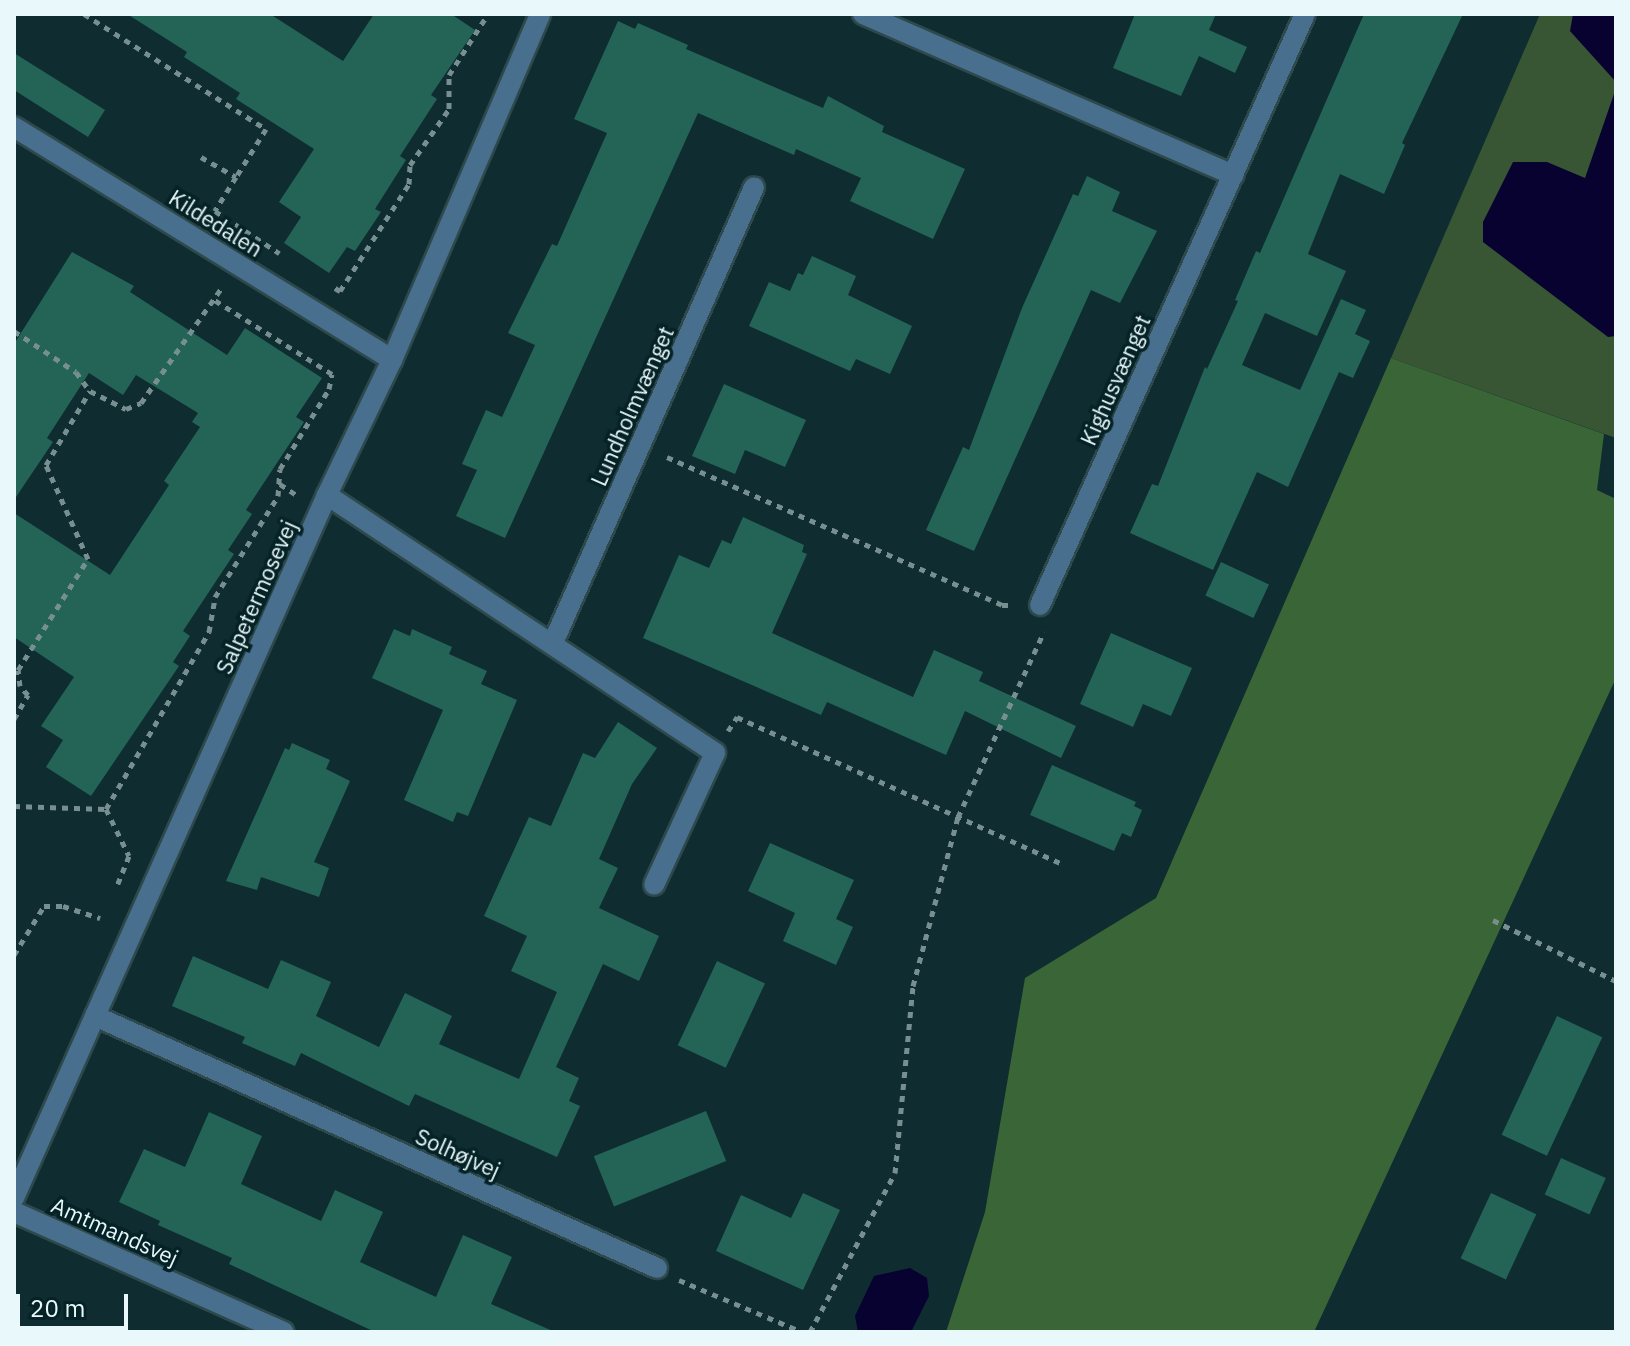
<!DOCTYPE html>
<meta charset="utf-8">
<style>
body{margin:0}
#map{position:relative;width:1630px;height:1346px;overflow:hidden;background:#0f2c30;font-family:"IBM Plex Sans",sans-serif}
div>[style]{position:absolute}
.green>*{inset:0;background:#385634}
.forest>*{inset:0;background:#3a6536}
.water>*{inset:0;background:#080230}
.building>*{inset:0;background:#236456;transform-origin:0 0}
.path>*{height:5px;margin-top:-2.5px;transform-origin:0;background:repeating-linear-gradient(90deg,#788f92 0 6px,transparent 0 12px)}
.roads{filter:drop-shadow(2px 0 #2d494c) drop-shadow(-2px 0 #2d494c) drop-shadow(0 2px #2d494c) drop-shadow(0 -2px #2d494c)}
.minor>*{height:20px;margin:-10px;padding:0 10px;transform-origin:10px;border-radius:10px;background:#486f8e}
span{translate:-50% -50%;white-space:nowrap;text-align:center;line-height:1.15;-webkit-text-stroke:7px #052226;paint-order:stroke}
.street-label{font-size:22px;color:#e8f8fb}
.frame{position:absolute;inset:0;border:16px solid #e8f8fb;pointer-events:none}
.scale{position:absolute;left:16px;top:1294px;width:112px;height:36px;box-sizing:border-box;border:4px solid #e8f8fb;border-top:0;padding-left:10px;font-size:24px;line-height:28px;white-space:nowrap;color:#e8f8fb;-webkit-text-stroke:6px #052226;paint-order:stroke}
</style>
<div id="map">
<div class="green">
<i style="clip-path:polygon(1540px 14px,1616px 14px,1616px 438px,1391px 358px)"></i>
</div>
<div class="forest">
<i style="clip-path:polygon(1391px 358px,1604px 434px,1597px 490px,1616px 499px,1616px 678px,1314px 1332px,946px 1332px,985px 1212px,1025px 978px,1156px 898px)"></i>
</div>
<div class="water">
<i style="clip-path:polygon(1573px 14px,1616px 14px,1616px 82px,1570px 31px)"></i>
<i style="clip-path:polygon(1616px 88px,1616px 336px,1608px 337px,1483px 242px,1483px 222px,1513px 162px,1547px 162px,1585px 178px)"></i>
<i style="clip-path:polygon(910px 1268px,927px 1278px,929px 1296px,911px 1332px,858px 1332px,855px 1316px,874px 1276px)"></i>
</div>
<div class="building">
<i style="clip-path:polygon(127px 14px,270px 14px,343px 61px,374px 14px,451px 14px,475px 30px,431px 95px,437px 99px,400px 156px,406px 160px,375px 209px,381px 212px,355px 251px,347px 247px,329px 273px,284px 243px,301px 217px,279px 202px,314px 149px,236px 99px,240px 93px,184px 57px,187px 52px)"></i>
<i style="clip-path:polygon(1135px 14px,1216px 14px,1209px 30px,1247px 47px,1235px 73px,1199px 56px,1181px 96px,1113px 68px)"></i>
<i style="clip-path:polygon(1364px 14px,1463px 14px,1402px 143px,1405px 145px,1384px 194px,1340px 174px,1308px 254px,1346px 271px,1317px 336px,1265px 313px,1242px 365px,1300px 390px,1341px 299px,1366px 310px,1355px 334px,1370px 341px,1353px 378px,1339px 372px,1288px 487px,1257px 472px,1213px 570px,1130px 533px,1152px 484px,1158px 486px,1205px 367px,1207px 369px,1238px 301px,1235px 300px,1256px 251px,1260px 253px)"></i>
<i style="clip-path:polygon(618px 21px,635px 29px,638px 23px,688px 45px,686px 49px,823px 108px,828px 96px,884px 126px,882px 132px,965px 169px,933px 239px,850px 201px,861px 178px,796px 149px,794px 155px,698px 113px,505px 538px,456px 516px,477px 470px,462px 464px,486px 410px,502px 417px,535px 345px,508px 333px,552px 244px,557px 246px,607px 133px,574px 119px)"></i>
<i style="clip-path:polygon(14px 53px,105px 110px,88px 137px,14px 90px)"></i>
<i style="clip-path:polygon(1087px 176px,1120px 192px,1112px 211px,1157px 231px,1120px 303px,1091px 290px,974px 551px,926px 530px,963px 447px,969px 450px,1022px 308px,1073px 194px,1078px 196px)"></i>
<i style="clip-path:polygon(72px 252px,134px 286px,130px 292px,227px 355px,245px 328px,322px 378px,296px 417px,304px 422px,246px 510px,252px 514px,228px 550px,234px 554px,183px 631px,190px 636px,173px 662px,179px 666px,91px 796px,46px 767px,63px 740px,41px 726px,74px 677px,14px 637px,14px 513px,110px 575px,169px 485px,164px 481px,200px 427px,192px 422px,198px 413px,136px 375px,123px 395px,89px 373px,47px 438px,53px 442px,14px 500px,14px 344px)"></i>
<i style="clip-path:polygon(812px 256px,856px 276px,848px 295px,912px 326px,890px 374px,856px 359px,850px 371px,749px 326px,769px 282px,790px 291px,798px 273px,803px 275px)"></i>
<i style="clip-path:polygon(724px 384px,806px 420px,785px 467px,745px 450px,735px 474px,692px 456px)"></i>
<i style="clip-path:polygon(743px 517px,804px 545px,802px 552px,807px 554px,772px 633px,913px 697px,934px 650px,983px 672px,979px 681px,1076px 726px,1061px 758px,965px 711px,946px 755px,827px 702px,821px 715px,643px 638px,679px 555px,709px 568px,722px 540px,731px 544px)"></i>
<i style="left:1221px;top:562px;width:53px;height:37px;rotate:25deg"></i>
<i style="clip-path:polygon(394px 629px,410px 636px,412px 629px,452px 647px,449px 654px,487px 671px,481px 684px,517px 700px,468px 816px,457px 812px,453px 822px,404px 800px,443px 710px,372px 678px)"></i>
<i style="clip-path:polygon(1111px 633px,1192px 668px,1171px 716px,1143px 704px,1133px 727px,1080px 704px)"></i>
<i style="clip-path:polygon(618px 722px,657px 748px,632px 784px,599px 859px,618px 868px,599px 908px,659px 936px,639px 981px,603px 964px,556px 1067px,579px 1078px,569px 1101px,580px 1106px,557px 1157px,415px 1094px,409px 1106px,301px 1053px,295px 1066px,242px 1043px,245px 1037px,172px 1006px,193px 956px,268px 989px,281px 960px,331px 982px,316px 1016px,379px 1047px,405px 993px,452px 1016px,439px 1044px,519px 1079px,557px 992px,511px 971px,527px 936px,484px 916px,529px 817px,551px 826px,583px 753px,595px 758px)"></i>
<i style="clip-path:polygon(292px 743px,330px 760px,326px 769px,350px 781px,314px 862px,329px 868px,319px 897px,261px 877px,257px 890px,226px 881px,285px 748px,289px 750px)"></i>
<i style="clip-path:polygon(1052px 765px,1136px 802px,1134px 806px,1142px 810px,1131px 837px,1122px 833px,1114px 851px,1030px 815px)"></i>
<i style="clip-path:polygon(770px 843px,854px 880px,836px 919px,853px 927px,836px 965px,783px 941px,795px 913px,748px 891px)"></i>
<i style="left:717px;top:961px;width:53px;height:93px;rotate:25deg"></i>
<i style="left:1557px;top:1016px;width:50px;height:131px;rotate:25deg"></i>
<i style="left:706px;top:1111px;width:54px;height:121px;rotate:68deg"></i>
<i style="clip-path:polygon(209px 1112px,262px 1136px,241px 1184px,321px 1221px,335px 1190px,383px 1212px,360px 1262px,436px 1297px,463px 1235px,512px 1257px,491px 1304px,555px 1332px,375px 1332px,229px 1264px,232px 1258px,158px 1225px,160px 1221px,119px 1202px,144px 1149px,185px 1167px)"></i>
<i style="left:1561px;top:1158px;width:49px;height:40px;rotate:24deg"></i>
<i style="clip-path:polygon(803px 1193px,840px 1210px,803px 1290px,716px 1251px,741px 1195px,791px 1218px)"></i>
<i style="left:1491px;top:1193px;width:50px;height:72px;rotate:25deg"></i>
</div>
<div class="path">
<i style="left:84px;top:14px;width:215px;rotate:32.3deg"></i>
<i style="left:266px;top:129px;width:57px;rotate:122deg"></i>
<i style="left:201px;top:157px;width:40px;rotate:29.7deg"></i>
<i style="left:236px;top:177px;width:40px;rotate:122deg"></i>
<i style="left:215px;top:211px;width:77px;rotate:33.3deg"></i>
<i style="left:335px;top:288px;width:6px;rotate:31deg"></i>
<i style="left:340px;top:291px;width:127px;rotate:-57.2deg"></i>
<i style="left:409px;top:184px;width:19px;rotate:-87deg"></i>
<i style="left:410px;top:165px;width:68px;rotate:-55.1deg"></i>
<i style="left:449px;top:109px;width:34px;rotate:-90deg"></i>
<i style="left:449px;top:75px;width:72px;rotate:-57.4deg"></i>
<i style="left:14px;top:331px;width:74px;rotate:33.5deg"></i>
<i style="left:76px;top:372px;width:24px;rotate:54deg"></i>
<i style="left:90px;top:391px;width:40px;rotate:26.6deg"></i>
<i style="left:126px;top:409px;width:16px;rotate:-22deg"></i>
<i style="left:141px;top:403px;width:143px;rotate:-55deg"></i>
<i style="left:667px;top:457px;width:366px;rotate:23.8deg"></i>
<i style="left:1002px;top:605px;width:12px"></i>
<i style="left:280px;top:484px;width:22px;rotate:34deg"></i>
<i style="left:14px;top:719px;width:28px;rotate:-60deg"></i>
<i style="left:28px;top:695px;width:12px;rotate:-132deg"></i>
<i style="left:20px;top:686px;width:16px;rotate:-97deg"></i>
<i style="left:18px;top:670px;width:131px;rotate:-57.8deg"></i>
<i style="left:88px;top:559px;width:103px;rotate:-114.1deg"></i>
<i style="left:46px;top:465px;width:86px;rotate:-59.3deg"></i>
<i style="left:728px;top:731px;width:17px;rotate:-57deg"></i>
<i style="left:737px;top:717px;width:354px;rotate:24.3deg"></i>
<i style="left:14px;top:806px;width:92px;rotate:1.9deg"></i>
<i style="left:106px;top:809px;width:205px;rotate:-59.8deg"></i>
<i style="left:209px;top:632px;width:36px;rotate:-80deg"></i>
<i style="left:215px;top:597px;width:119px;rotate:-58deg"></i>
<i style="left:278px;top:496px;width:27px;rotate:-86deg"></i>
<i style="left:280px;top:469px;width:94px;rotate:-58.5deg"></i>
<i style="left:329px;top:389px;width:15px;rotate:-79deg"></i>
<i style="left:332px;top:374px;width:141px;rotate:-147.8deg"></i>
<i style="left:106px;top:809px;width:52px;rotate:63.9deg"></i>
<i style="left:129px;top:856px;width:35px;rotate:112deg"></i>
<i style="left:1493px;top:920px;width:137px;rotate:26.4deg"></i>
<i style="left:14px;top:955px;width:57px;rotate:-58.5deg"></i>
<i style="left:44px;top:906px;width:19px"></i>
<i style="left:63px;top:906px;width:39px;rotate:18deg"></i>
<i style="left:679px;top:1280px;width:134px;rotate:22.9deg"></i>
<i style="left:810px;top:1332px;width:180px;rotate:-61.9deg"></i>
<i style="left:895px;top:1173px;width:188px;rotate:-84.5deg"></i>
<i style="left:913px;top:986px;width:175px;rotate:-75.1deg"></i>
<i style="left:958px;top:817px;width:204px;rotate:-65.1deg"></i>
</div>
<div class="roads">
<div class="minor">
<i style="left:863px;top:14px;width:404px;rotate:23.5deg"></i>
<i style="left:14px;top:127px;width:444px;rotate:31.6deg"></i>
<i style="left:327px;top:495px;width:466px;rotate:33.6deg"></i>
<i style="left:715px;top:753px;width:145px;rotate:114.8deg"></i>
<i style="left:1040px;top:605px;width:648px;rotate:-65.85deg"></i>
<i style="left:553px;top:643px;width:498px;rotate:-66.2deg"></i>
<i style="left:95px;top:1016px;width:616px;rotate:24.15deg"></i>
<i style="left:14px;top:1198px;width:770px;rotate:-66deg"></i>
<i style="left:327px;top:495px;width:150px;rotate:-64.3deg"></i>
<i style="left:392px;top:360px;width:376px;rotate:-66.8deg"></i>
<i style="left:14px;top:1212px;width:295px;rotate:24deg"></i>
</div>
</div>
<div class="street-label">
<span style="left:216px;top:223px;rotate:32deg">Kildedalen</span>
<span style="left:1115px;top:380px;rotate:-66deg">Kighusvænget</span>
<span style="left:632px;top:406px;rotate:-66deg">Lundholmvænget</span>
<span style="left:256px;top:597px;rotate:-66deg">Salpetermosevej</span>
<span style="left:458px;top:1153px;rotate:24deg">Solhøjvej</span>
<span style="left:115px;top:1231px;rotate:24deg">Amtmandsvej</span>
</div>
<div class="frame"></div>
<div class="scale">20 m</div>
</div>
